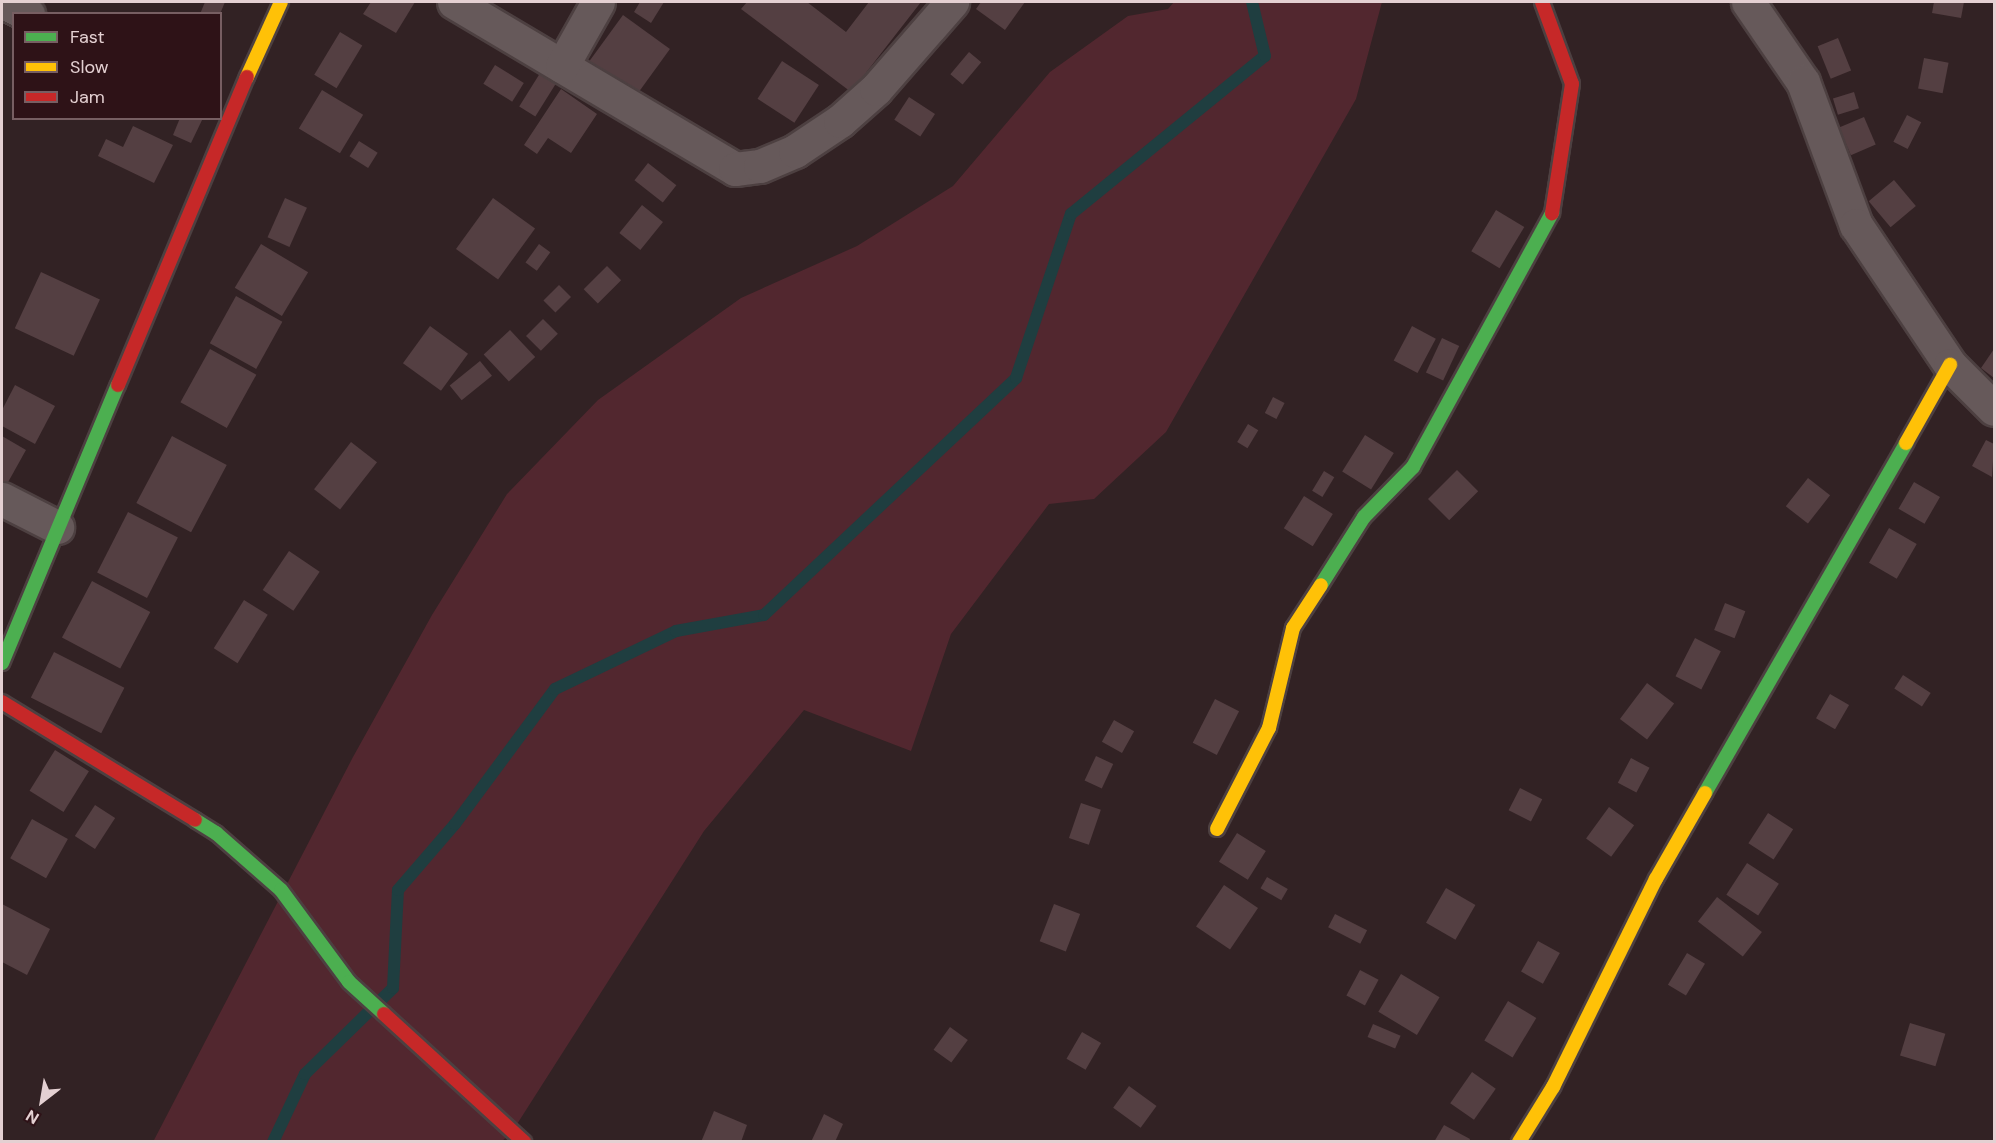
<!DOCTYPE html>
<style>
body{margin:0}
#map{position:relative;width:1996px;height:1143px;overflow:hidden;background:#322224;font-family:"DM Sans",sans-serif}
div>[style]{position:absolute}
.green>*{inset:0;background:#52272f}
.stream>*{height:12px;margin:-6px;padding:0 6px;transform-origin:6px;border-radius:6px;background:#1f3e40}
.building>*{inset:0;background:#543f42;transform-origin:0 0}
.roads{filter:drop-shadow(2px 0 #4d4041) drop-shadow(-2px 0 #4d4041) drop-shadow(0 2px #4d4041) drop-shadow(0 -2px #4d4041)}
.street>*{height:33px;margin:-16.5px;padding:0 16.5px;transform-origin:16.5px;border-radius:16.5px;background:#66595a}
.fast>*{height:14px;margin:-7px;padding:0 7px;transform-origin:7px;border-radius:7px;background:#4caf50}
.slow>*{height:14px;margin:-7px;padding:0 7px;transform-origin:7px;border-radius:7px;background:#ffc107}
.jam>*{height:14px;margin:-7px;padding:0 7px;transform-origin:7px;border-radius:7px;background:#c62828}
span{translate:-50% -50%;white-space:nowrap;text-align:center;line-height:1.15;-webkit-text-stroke:4.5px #2e1217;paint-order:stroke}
.frame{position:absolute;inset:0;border:3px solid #e4d0d2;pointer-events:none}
.legend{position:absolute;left:12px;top:12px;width:210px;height:108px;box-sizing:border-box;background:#2e1217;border:2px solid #775e62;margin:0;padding:8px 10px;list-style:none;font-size:18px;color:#e4d0d2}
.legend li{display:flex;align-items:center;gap:12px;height:30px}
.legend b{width:30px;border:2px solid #775e62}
.north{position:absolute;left:12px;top:1071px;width:60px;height:60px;-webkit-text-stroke:4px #2e1217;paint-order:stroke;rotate:211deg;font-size:16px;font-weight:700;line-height:24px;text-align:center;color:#e4d0d2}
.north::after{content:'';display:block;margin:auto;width:21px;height:27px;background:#e4d0d2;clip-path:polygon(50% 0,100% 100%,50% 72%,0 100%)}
</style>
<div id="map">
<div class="green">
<i style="clip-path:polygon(1174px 2px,1382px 2px,1356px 99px,1166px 432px,1094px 499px,1049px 504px,951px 634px,911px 751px,804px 710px,704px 831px,512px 1132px,501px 1142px,153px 1142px,353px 757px,432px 615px,507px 494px,598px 400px,741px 298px,857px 246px,953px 186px,1050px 72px,1128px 16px,1168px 9px)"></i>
</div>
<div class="stream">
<i style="left:273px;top:1142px;width:75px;rotate:-64.8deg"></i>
<i style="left:305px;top:1074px;width:123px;rotate:-44.3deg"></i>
<i style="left:393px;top:988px;width:98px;rotate:-87.1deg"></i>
<i style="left:398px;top:890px;width:87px;rotate:-49.2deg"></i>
<i style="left:455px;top:824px;width:168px;rotate:-53.5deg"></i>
<i style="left:555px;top:689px;width:134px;rotate:-25.6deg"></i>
<i style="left:676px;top:631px;width:89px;rotate:-10.3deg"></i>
<i style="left:764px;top:615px;width:346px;rotate:-43.2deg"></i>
<i style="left:1016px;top:378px;width:173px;rotate:-71.5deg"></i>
<i style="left:1071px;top:214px;width:250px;rotate:-39.2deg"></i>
<i style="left:1265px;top:56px;width:56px;rotate:-103.5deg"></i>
</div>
<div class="building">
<i style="clip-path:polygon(205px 2px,225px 2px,220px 14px,200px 14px)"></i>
<i style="clip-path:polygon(371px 2px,415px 2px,396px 33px,363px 14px)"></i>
<i style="clip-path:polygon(640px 2px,664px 2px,651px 23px,634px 12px)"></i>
<i style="clip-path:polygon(747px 2px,807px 2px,846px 32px,869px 2px,921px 2px,851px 92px,741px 9px)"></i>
<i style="clip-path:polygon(981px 2px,1025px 2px,1005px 30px,976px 9px)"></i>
<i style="clip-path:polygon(1934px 2px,1964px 2px,1961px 18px,1932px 13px)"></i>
<i style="left:623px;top:15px;width:58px;height:57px;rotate:36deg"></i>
<i style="left:340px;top:32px;width:26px;height:50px;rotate:31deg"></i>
<i style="left:1838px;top:38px;width:35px;height:22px;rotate:68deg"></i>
<i style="left:969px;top:52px;width:16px;height:29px;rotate:40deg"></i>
<i style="left:1924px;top:58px;width:25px;height:31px;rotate:11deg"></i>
<i style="left:782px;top:61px;width:44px;height:45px;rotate:33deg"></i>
<i style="left:495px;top:65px;width:34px;height:22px;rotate:32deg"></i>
<i style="left:542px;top:70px;width:19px;height:43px;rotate:32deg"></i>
<i style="clip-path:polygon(561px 89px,597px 114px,571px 153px,548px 138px,537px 154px,524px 145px)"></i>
<i style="left:322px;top:90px;width:48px;height:45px;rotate:31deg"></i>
<i style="left:1854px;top:92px;width:17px;height:22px;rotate:73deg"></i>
<i style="left:909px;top:97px;width:31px;height:27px;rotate:33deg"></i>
<i style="left:1907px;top:115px;width:16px;height:30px;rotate:27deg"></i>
<i style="left:1864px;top:117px;width:30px;height:27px;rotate:67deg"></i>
<i style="clip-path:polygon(180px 118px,203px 118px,191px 143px,173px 135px)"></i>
<i style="clip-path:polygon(133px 126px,173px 145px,154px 183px,98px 156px,106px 139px,123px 147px)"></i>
<i style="left:359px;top:141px;width:22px;height:18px;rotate:32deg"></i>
<i style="left:648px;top:163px;width:36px;height:22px;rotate:38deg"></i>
<i style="left:1894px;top:180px;width:34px;height:33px;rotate:50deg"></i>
<i style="left:285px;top:198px;width:24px;height:43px;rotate:24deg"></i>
<i style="left:493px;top:198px;width:52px;height:63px;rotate:36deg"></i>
<i style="left:642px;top:205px;width:27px;height:36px;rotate:39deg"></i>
<i style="left:1496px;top:210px;width:33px;height:48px;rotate:31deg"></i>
<i style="left:261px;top:244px;width:55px;height:51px;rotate:31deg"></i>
<i style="left:539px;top:244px;width:14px;height:23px;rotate:36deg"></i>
<i style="left:607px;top:266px;width:20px;height:33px;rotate:45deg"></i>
<i style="left:41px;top:272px;width:65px;height:62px;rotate:25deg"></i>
<i style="left:559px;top:285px;width:17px;height:22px;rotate:45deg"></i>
<i style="left:236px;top:296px;width:53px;height:54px;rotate:29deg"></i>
<i style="left:543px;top:319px;width:21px;height:24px;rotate:45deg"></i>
<i style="left:430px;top:326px;width:47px;height:46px;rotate:36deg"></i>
<i style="left:1412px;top:326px;width:27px;height:39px;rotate:28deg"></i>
<i style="left:510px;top:330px;width:37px;height:36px;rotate:47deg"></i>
<i style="left:1442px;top:338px;width:19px;height:38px;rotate:25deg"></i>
<i style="left:210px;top:349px;width:53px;height:61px;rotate:29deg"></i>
<i style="clip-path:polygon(1994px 349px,1994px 378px,1981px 368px)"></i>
<i style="left:480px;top:361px;width:19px;height:39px;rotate:51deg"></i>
<i style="clip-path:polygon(15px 385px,55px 406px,35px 444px,2px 426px,2px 410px)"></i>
<i style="left:1273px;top:397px;width:13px;height:18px;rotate:27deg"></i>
<i style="left:1248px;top:424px;width:12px;height:21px;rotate:31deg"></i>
<i style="left:1365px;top:435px;width:34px;height:43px;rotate:32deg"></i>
<i style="clip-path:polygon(2px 436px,26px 450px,2px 493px)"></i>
<i style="left:172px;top:436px;width:62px;height:76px;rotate:28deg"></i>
<i style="clip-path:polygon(1986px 440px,1994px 444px,1992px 477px,1972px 466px)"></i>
<i style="left:351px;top:442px;width:33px;height:60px;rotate:38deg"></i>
<i style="left:1457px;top:470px;width:30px;height:41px;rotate:45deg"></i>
<i style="left:1324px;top:471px;width:12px;height:23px;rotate:31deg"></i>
<i style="left:1808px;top:478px;width:28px;height:36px;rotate:38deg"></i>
<i style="left:1914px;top:482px;width:30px;height:31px;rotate:30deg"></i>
<i style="left:1304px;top:496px;width:34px;height:38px;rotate:32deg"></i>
<i style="left:128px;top:512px;width:56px;height:68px;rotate:27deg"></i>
<i style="left:1889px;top:528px;width:32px;height:40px;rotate:30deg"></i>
<i style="left:289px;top:551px;width:37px;height:47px;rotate:34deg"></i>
<i style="left:92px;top:581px;width:66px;height:64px;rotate:28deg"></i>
<i style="left:244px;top:600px;width:28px;height:57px;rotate:32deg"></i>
<i style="left:1725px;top:603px;width:22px;height:29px;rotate:22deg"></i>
<i style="left:1695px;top:638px;width:29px;height:43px;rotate:27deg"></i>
<i style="left:54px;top:652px;width:79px;height:51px;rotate:27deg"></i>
<i style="left:1903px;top:675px;width:33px;height:16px;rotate:33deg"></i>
<i style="left:1647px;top:683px;width:34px;height:45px;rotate:37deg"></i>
<i style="left:1830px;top:694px;width:22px;height:28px;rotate:30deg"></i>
<i style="left:1215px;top:699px;width:27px;height:49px;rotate:27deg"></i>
<i style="left:1114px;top:720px;width:23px;height:25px;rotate:29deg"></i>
<i style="left:55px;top:750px;width:40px;height:48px;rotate:32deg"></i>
<i style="left:1096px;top:756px;width:19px;height:27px;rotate:25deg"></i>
<i style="left:1631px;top:758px;width:21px;height:28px;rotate:28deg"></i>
<i style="left:1520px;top:788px;width:25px;height:25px;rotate:27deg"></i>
<i style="left:1081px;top:803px;width:21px;height:37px;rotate:19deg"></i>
<i style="left:95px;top:805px;width:24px;height:37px;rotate:33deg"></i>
<i style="left:1609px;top:807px;width:31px;height:39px;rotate:36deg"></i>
<i style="left:1768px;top:813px;width:30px;height:36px;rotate:33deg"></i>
<i style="left:32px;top:819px;width:41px;height:45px;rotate:29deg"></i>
<i style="left:1237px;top:833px;width:34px;height:34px;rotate:32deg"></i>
<i style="left:1747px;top:863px;width:38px;height:38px;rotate:33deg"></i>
<i style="left:1267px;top:877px;width:24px;height:13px;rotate:30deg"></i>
<i style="left:1224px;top:885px;width:41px;height:50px;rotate:34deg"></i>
<i style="left:1446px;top:888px;width:34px;height:40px;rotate:30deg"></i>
<i style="left:1717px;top:897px;width:57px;height:31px;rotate:38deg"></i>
<i style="clip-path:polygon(2px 904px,50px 929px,27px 975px,2px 962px)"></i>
<i style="left:1054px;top:904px;width:28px;height:40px;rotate:21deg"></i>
<i style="left:1335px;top:914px;width:36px;height:15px;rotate:27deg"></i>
<i style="left:1538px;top:941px;width:25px;height:35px;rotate:29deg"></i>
<i style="left:1687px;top:953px;width:21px;height:37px;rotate:31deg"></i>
<i style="left:1360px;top:970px;width:21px;height:29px;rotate:28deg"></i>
<i style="left:1401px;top:974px;width:45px;height:44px;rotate:31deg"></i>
<i style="left:1508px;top:1001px;width:33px;height:46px;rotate:31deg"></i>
<i style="left:1910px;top:1023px;width:37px;height:34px;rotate:17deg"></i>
<i style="left:1373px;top:1024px;width:30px;height:14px;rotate:23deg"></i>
<i style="left:950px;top:1027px;width:22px;height:28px;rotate:36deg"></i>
<i style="left:1082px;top:1032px;width:22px;height:31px;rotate:30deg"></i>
<i style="left:1472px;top:1072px;width:29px;height:38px;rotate:35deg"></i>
<i style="left:1129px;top:1086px;width:34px;height:27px;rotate:36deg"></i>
<i style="clip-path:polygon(714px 1111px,747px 1125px,741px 1142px,701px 1142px)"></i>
<i style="clip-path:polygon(824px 1114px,843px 1124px,835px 1142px,811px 1142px)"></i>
<i style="clip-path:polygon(1444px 1125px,1470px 1139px,1469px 1142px,1434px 1142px)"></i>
</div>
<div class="roads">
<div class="street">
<i style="left:3px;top:2px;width:28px;rotate:26deg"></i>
<i style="left:454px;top:2px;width:327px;rotate:30.7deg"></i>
<i style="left:735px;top:169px;width:25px;rotate:-7deg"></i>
<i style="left:760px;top:166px;width:38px;rotate:-23deg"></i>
<i style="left:795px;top:151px;width:54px;rotate:-33.7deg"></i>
<i style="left:840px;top:121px;width:48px;rotate:-41.6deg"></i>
<i style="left:876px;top:89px;width:116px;rotate:-48.9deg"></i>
<i style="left:1748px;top:2px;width:97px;rotate:55.5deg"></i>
<i style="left:1803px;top:82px;width:153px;rotate:69.7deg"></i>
<i style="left:1856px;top:225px;width:169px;rotate:56.1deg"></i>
<i style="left:1950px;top:365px;width:62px;rotate:45deg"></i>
<i style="left:562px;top:66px;width:73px;rotate:-60.6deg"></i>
<i style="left:2px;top:499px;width:62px;rotate:27deg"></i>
</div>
<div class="fast">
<i style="left:1321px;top:585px;width:80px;rotate:-57.7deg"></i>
<i style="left:1364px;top:517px;width:70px;rotate:-45.6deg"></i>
<i style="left:1413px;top:467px;width:290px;rotate:-61.3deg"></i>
<i style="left:2px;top:663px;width:301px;rotate:-67.4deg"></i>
<i style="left:1705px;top:793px;width:404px;rotate:-60.1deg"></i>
<i style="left:195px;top:820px;width:25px;rotate:32deg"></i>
<i style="left:216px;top:833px;width:86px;rotate:41.2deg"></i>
<i style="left:281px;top:890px;width:114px;rotate:53.5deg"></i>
<i style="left:349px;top:982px;width:47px;rotate:42.4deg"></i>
</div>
<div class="slow">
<i style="left:247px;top:77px;width:82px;rotate:-65.6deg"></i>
<i style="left:1906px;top:443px;width:90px;rotate:-60.6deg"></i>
<i style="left:1217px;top:829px;width:114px;rotate:-62.8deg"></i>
<i style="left:1269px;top:728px;width:103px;rotate:-76.5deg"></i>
<i style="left:1293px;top:628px;width:51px;rotate:-56.9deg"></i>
<i style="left:1519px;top:1142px;width:65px;rotate:-58.3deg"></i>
<i style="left:1553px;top:1087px;width:232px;rotate:-63.7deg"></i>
<i style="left:1656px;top:879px;width:99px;rotate:-60.3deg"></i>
</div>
<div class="jam">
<i style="left:1542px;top:2px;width:87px;rotate:69.9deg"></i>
<i style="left:1572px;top:84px;width:131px;rotate:98.8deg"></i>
<i style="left:118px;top:385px;width:334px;rotate:-67.3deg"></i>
<i style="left:2px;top:702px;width:226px;rotate:31.4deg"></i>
<i style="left:384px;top:1014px;width:190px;rotate:42.4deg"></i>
</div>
</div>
<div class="frame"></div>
<ul class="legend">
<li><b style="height:8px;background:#4caf50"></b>Fast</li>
<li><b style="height:8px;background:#ffc107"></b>Slow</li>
<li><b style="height:8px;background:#c62828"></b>Jam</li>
</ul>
<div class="north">N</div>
</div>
